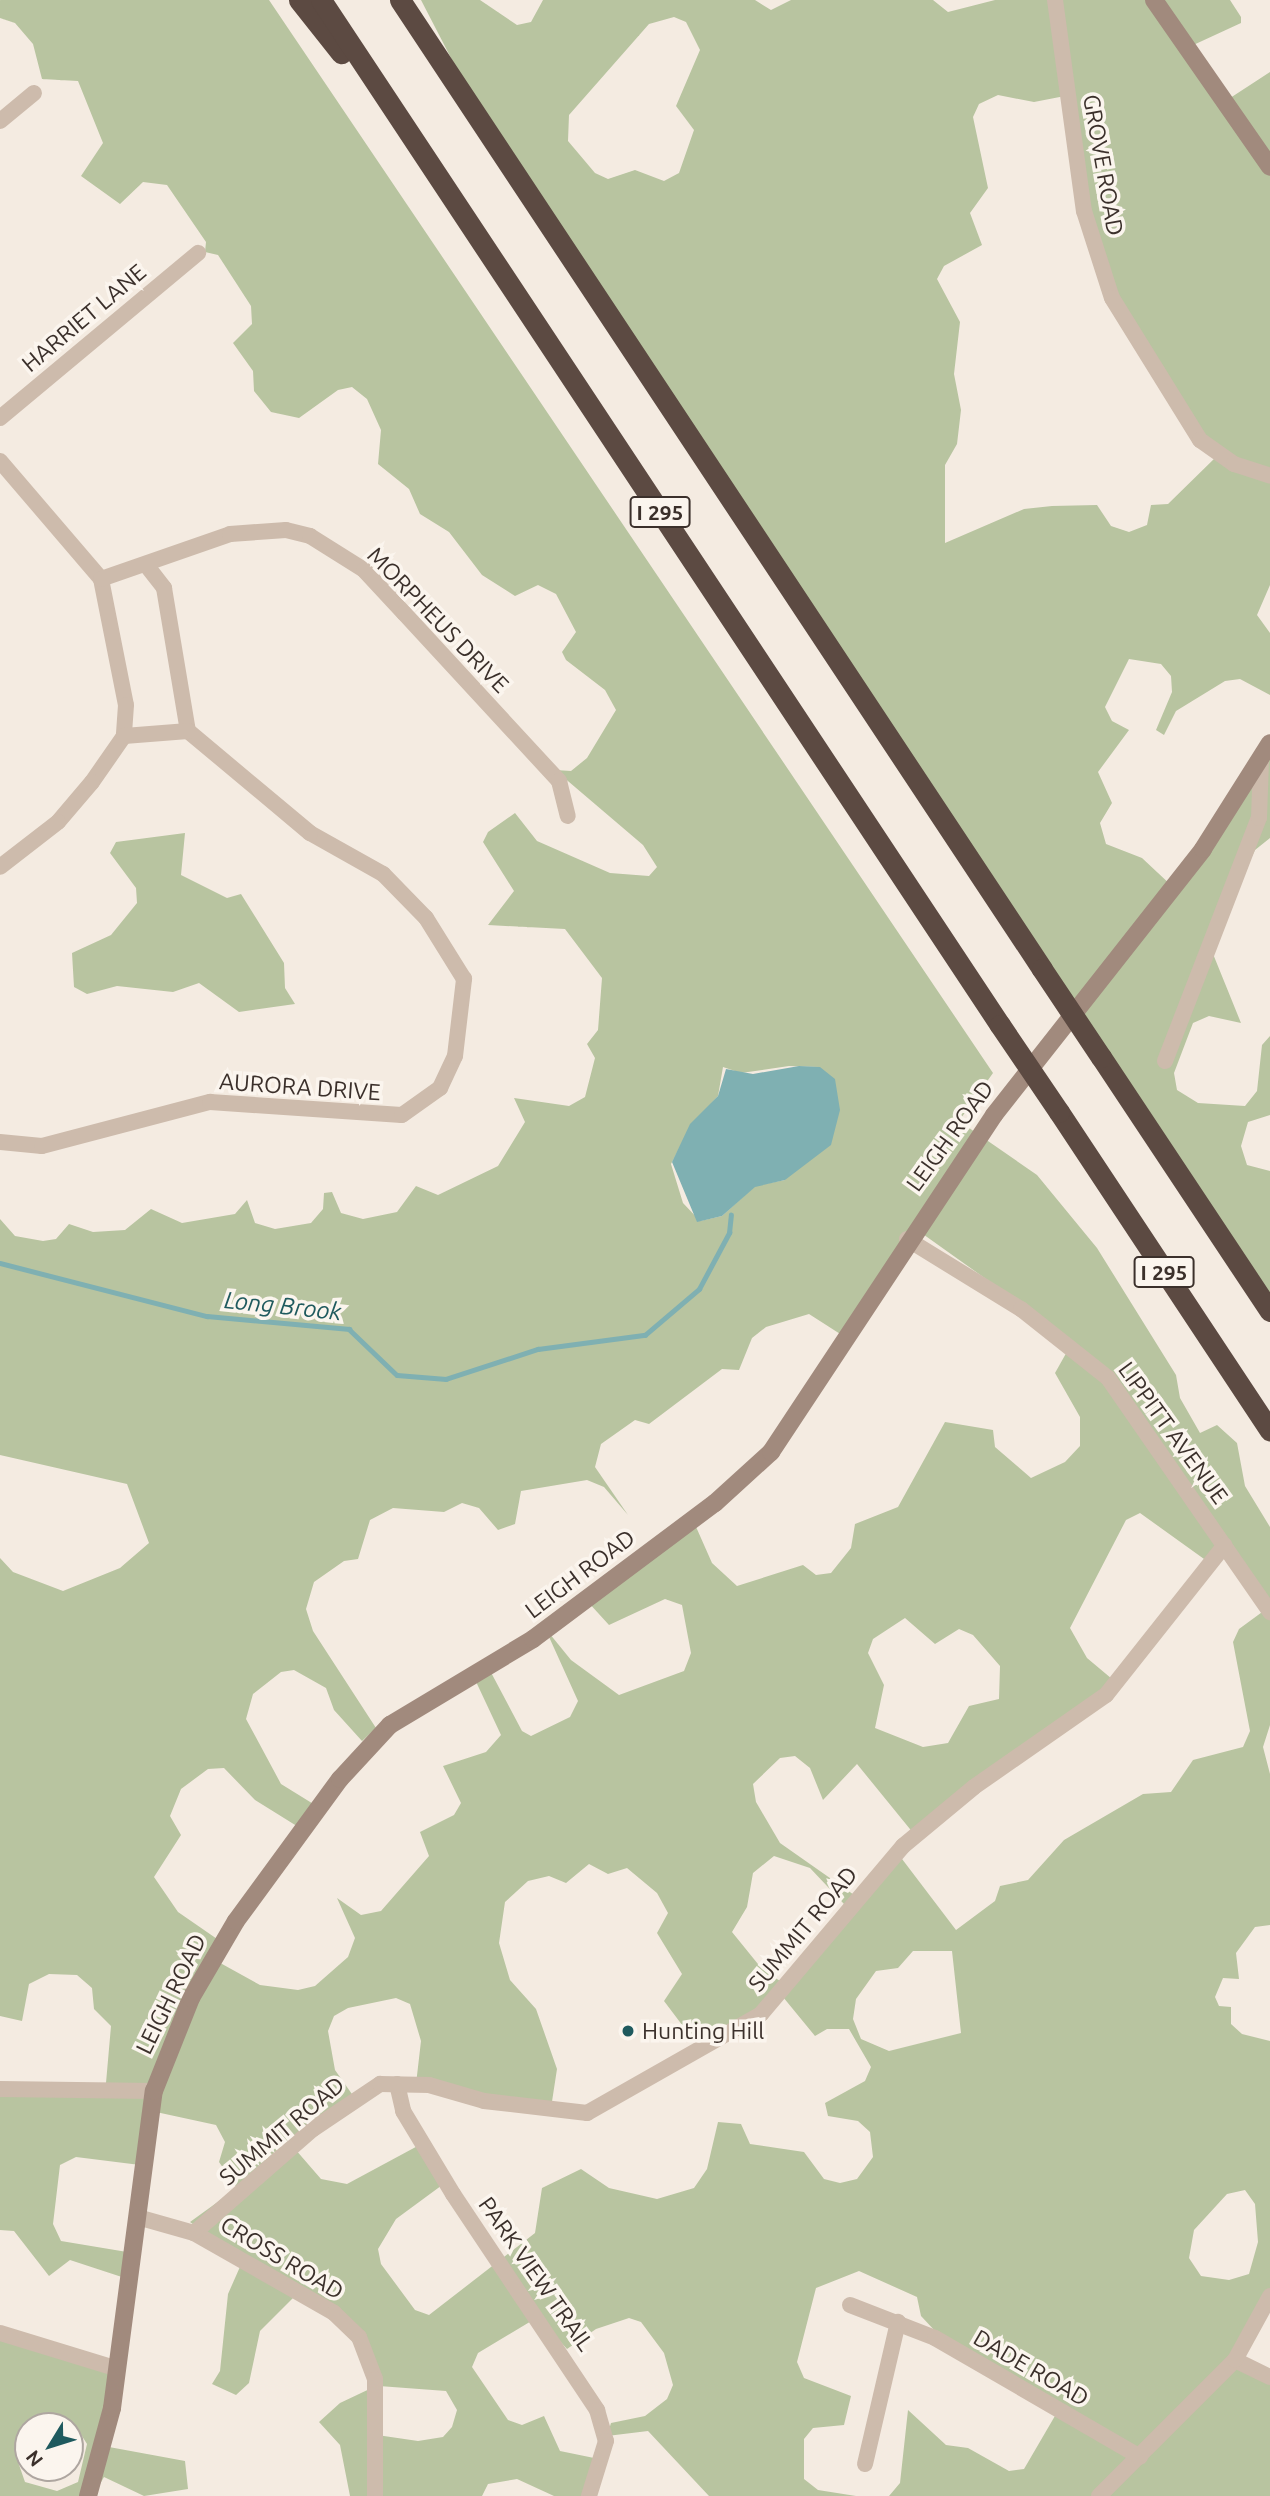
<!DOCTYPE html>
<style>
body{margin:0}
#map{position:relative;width:1270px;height:2496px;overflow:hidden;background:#f4ebe1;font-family:Ubuntu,sans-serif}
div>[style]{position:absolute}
.green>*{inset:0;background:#b8c4a0}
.water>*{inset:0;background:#7fb0b2}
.stream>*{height:4.5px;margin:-2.25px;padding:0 2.25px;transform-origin:2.25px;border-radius:2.25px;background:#7fb0b2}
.street>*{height:16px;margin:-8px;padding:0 8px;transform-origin:8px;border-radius:8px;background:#cdbbac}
.secondary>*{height:18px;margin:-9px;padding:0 9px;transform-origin:9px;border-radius:9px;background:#a18a7d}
.highway>*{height:21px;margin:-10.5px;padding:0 10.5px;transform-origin:10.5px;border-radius:10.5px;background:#5c4a42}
.highway-bridge>*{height:21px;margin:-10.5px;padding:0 10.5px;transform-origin:10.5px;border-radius:10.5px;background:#5c4a42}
.dots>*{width:19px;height:19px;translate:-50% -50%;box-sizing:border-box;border:4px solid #fbf5ee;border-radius:50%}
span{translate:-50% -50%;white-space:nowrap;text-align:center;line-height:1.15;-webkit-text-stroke:7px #fbf5ee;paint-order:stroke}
.shield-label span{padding:2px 5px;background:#fbf5ee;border:2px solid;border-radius:5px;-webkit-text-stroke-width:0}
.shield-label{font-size:21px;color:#3b302b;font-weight:700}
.street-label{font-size:23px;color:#3b302b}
.poi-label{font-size:23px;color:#3b302b}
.left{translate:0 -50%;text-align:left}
.water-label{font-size:24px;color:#1f5a5e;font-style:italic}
.north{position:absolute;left:14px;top:2412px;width:70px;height:70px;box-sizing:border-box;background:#fbf5ee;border:2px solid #aea6a0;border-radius:50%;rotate:232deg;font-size:19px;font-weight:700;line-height:28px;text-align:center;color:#3b302b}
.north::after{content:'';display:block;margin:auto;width:24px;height:32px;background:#1f5a5e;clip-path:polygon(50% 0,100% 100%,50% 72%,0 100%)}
</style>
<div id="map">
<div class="green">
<i style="clip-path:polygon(evenodd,0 0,269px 0,993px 1073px,959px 1121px,1037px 1175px,1097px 1248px,1176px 1375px,1180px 1398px,1200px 1433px,1217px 1425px,1237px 1443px,1245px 1486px,1270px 1527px,1270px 1725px,1263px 1747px,1270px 1774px,1270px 1925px,1255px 1927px,1236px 1953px,1239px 1979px,1223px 1978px,1215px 1997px,1219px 2006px,1231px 2007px,1231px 2024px,1242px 2034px,1270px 2041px,1270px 2305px,1241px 2355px,1270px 2374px,1270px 2496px,889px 2496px,900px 2483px,908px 2410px,946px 2445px,968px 2448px,1009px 2471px,1024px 2469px,1059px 2409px,936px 2332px,921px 2316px,917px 2297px,859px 2271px,816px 2288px,797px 2362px,804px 2378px,851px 2396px,844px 2425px,813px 2428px,804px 2439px,804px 2479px,818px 2490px,856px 2496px,709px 2496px,648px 2431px,607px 2436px,611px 2423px,645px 2416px,667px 2399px,673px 2385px,664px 2353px,641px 2322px,629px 2318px,596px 2329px,567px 2349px,538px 2317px,478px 2353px,472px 2367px,508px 2420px,522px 2425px,544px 2416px,560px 2451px,599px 2459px,586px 2496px,554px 2496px,517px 2479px,488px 2484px,482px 2496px,350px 2496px,340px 2445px,319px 2422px,340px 2403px,378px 2385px,359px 2330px,302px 2289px,260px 2331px,249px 2383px,236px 2395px,212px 2384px,220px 2371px,228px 2294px,243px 2260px,190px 2222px,237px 2188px,219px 2162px,225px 2142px,216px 2125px,156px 2112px,148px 2166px,76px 2157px,60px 2165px,53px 2224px,61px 2241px,139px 2254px,134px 2281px,70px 2260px,49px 2276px,14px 2231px,0 2230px,0 2095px,106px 2083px,111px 2026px,94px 2009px,92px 1988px,77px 1975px,49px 1974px,29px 1984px,22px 2021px,0 2016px,0 1558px,13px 1572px,63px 1591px,120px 1568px,149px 1543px,127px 1484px,0 1455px,0 1219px,15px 1236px,43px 1241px,56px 1239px,69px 1224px,93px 1232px,125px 1230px,151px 1209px,182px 1223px,235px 1214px,247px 1200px,255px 1223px,275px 1229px,311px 1223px,323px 1209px,324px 1193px,332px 1192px,341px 1213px,363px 1219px,397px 1212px,416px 1186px,438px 1195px,498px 1166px,525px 1122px,514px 1098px,569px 1106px,585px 1097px,595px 1058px,587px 1044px,598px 1030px,602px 978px,565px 929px,488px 925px,514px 891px,483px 842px,488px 832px,515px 813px,537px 841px,610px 873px,649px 876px,657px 867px,643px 845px,555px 770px,571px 771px,587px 758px,616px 710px,605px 690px,566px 660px,562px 652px,576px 632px,556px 594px,538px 585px,515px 596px,482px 575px,449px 532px,420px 514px,409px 489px,378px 464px,381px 430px,367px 399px,352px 387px,338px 390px,299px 418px,271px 412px,254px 391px,253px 371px,233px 343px,252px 324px,251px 306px,218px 255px,205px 252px,206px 242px,167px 185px,143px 182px,120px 204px,81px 176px,103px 143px,78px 81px,42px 79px,33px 44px,15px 23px,0 18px,0 0,789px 1066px,819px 1067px,785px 1180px,755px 1186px,722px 1216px,700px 1221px,683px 1203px,671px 1164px,690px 1127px,718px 1096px,723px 1067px,741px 1073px,789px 1066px,0 0,920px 1232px,1073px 1341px,1055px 1373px,1080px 1417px,1080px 1446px,1065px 1462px,1031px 1478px,995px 1447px,993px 1430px,945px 1422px,898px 1507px,855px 1524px,851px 1548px,831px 1573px,816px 1575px,803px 1565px,737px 1586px,712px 1563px,693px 1520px,588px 1602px,609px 1625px,665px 1599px,682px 1605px,691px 1653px,684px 1671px,619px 1695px,571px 1660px,545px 1628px,578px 1701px,570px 1717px,531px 1736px,522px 1731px,486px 1663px,471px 1671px,501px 1735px,486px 1752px,443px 1766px,461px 1803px,454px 1815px,420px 1832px,429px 1856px,381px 1911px,361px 1915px,337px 1898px,355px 1938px,348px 1957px,315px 1986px,298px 1990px,260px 1985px,213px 1959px,220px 1941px,178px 1912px,154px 1877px,181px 1835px,170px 1816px,181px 1789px,208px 1769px,224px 1768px,255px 1800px,300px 1828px,315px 1805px,281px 1784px,246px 1719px,253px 1694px,281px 1672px,294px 1670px,326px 1688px,334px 1710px,362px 1741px,376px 1728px,313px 1631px,306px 1609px,314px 1582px,344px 1561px,358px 1559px,370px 1520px,393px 1508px,444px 1512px,462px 1503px,479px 1508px,498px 1530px,515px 1524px,521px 1491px,587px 1480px,604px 1487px,628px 1515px,595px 1467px,601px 1444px,635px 1420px,649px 1424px,722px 1369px,739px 1370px,752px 1338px,766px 1327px,809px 1314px,848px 1339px,920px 1232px,0 0,1140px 1513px,1211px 1564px,1230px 1547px,1269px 1607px,1239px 1629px,1233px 1642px,1250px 1731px,1243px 1747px,1193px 1760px,1171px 1792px,1143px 1794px,1064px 1840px,1028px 1880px,1000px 1886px,995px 1901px,956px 1930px,899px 1855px,857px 1897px,780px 1843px,756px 1802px,753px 1784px,780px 1758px,795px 1756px,810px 1768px,823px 1800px,857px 1764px,914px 1834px,1118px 1684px,1087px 1658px,1070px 1628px,1126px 1520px,1140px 1513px,0 0,905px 1618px,935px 1644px,959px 1629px,973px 1635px,1000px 1666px,999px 1699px,969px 1706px,948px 1743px,923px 1747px,875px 1728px,884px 1685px,868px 1653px,873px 1639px,905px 1618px,0 0,774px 1856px,810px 1868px,844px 1904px,789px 1987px,762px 1969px,732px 1932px,747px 1907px,753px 1873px,774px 1856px,0 0,589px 1864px,608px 1874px,627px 1868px,657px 1893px,668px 1913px,657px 1933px,682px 1974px,664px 2001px,701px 2050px,783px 1997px,815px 2036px,827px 2029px,849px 2029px,871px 2067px,865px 2081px,825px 2103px,828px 2116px,858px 2121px,870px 2132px,873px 2157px,857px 2179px,840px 2183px,824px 2179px,804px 2152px,750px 2144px,741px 2124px,718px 2122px,707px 2169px,694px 2188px,657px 2199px,609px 2188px,581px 2169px,542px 2188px,535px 2233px,429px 2315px,415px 2310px,381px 2264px,378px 2249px,396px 2219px,449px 2180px,425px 2142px,347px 2184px,321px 2179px,295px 2149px,354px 2097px,335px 2070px,328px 2031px,334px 2016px,348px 2008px,396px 1998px,410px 2004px,421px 2041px,416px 2084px,551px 2108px,557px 2069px,536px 2009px,510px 1980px,499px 1943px,505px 1902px,528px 1881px,549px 1876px,566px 1883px,589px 1864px,0 0,913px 1951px,952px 1951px,961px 2033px,889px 2051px,861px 2039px,853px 2019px,856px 1999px,876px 1971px,898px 1968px,913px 1951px,0 0,1245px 2190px,1255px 2204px,1258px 2242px,1249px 2274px,1229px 2280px,1201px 2276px,1189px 2258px,1194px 2230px,1227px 2194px,1245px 2190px,0 0,379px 2386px,446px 2391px,457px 2410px,452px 2427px,443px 2437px,418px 2441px,377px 2435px,379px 2386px)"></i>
<i style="clip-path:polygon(evenodd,421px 0,480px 0,517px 25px,531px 22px,543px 0,755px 0,771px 10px,791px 0,933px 0,948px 12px,995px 0,1230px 0,1241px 17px,1241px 23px,1189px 47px,1224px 102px,1270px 72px,1270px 585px,1257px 615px,1270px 633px,1270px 695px,1240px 679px,1225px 681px,1176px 711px,1164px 735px,1156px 730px,1172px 692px,1171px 676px,1161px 664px,1129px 659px,1105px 707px,1112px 721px,1129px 730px,1098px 772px,1112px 803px,1100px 823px,1106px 844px,1142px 858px,1173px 887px,1270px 749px,1270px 838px,1255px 850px,1209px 944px,1241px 1023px,1209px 1016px,1193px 1023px,1174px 1073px,1177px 1090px,1198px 1103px,1245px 1106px,1257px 1091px,1262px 1045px,1270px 1036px,1270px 1115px,1248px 1122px,1241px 1146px,1247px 1165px,1270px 1171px,1270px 1296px,466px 87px,421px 0,674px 17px,686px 22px,700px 50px,676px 106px,694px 130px,679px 173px,664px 181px,635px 170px,608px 179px,595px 173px,568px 141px,569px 115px,649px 24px,674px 17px,421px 0,998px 95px,1034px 102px,1070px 95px,1087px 210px,1104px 267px,1157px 369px,1217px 456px,1168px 504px,1151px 505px,1147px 525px,1129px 532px,1111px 526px,1097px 505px,1052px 506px,1024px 509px,945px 543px,945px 465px,957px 444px,961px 410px,954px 374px,960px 322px,937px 279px,944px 266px,982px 245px,970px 213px,988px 188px,973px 117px,979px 104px,998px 95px)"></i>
<i style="clip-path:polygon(185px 833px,181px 875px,227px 898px,241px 894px,284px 963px,285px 988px,295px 1004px,239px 1012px,199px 983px,173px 992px,117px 986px,87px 994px,74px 987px,72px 953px,111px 935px,137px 903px,136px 888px,110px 853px,116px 842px)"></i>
<i style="clip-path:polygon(evenodd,0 2328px,117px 2365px,109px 2447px,185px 2461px,188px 2489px,144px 2496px,104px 2477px,93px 2496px,0 2496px,0 2328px,49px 2419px,75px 2425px,87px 2444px,78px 2482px,57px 2491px,25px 2482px,17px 2459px,28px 2426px,49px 2419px)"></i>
</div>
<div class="water">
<i style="clip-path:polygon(799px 1066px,820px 1067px,835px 1079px,840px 1110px,831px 1145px,785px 1180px,755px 1187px,722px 1216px,697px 1222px,672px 1162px,690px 1124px,718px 1096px,726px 1069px,753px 1074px)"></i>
</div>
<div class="stream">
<i style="left:0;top:1263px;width:214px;rotate:14.4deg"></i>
<i style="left:207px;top:1316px;width:143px;rotate:5.2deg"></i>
<i style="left:349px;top:1329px;width:66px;rotate:43.8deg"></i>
<i style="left:397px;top:1375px;width:49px;rotate:4.7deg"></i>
<i style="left:446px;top:1379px;width:97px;rotate:-18.1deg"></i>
<i style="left:538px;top:1349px;width:108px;rotate:-7.5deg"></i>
<i style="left:645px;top:1335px;width:71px;rotate:-40.4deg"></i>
<i style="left:699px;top:1289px;width:64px;rotate:-61.8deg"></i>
<i style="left:729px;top:1233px;width:18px;rotate:-84deg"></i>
</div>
<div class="street">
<i style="left:1055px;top:0;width:213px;rotate:82.2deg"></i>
<i style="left:1084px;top:211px;width:91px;rotate:72.2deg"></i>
<i style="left:1112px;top:298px;width:167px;rotate:58.2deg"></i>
<i style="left:1200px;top:440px;width:42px;rotate:35.2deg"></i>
<i style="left:1234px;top:464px;width:38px;rotate:18deg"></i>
<i style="left:0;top:121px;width:44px;rotate:-39.5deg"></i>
<i style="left:0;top:418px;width:258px;rotate:-39.8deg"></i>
<i style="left:0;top:461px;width:155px;rotate:49.4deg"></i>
<i style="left:101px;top:579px;width:128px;rotate:78.8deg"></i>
<i style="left:126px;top:705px;width:31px;rotate:94deg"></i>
<i style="left:124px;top:736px;width:56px;rotate:124.8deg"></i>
<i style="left:92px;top:782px;width:52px;rotate:130.4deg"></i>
<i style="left:58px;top:822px;width:73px;rotate:142.2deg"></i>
<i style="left:147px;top:566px;width:28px;rotate:52deg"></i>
<i style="left:164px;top:588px;width:145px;rotate:80.5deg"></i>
<i style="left:101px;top:579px;width:137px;rotate:-19.2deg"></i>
<i style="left:230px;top:534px;width:56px;rotate:-4.1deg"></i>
<i style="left:286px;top:530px;width:25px;rotate:14deg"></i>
<i style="left:310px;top:536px;width:64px;rotate:32.2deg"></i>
<i style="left:364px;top:570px;width:59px;rotate:47.1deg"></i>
<i style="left:404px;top:613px;width:229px;rotate:47.3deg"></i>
<i style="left:559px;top:781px;width:36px;rotate:76deg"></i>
<i style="left:1165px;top:1061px;width:261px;rotate:-68.9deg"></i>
<i style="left:1259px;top:818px;width:57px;rotate:-88deg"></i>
<i style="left:0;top:1142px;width:42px;rotate:5.4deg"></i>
<i style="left:42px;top:1146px;width:174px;rotate:-14.7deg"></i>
<i style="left:210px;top:1102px;width:192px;rotate:3.9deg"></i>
<i style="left:402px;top:1115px;width:47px;rotate:-35.4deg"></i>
<i style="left:440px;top:1088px;width:35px;rotate:-65deg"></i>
<i style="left:455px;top:1056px;width:78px;rotate:-83.3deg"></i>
<i style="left:464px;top:979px;width:72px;rotate:-121.9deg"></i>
<i style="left:426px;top:918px;width:62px;rotate:-134.3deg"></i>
<i style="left:383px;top:874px;width:84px;rotate:-150.7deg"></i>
<i style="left:310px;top:833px;width:159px;rotate:-140.1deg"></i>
<i style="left:188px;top:731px;width:64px;rotate:175.5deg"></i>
<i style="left:907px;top:1239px;width:134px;rotate:31.6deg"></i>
<i style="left:1021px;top:1309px;width:111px;rotate:38.4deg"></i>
<i style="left:1108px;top:1378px;width:285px;rotate:55.3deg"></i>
<i style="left:397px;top:2084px;width:28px;rotate:77deg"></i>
<i style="left:403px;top:2111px;width:97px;rotate:58.9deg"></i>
<i style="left:453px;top:2194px;width:260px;rotate:56.3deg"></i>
<i style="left:597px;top:2410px;width:32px;rotate:74deg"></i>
<i style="left:606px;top:2441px;width:58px;rotate:107.2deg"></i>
<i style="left:0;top:2089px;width:154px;rotate:0.7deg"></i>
<i style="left:141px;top:2218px;width:55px;rotate:15.8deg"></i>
<i style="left:194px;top:2233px;width:161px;rotate:29.7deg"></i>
<i style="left:334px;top:2313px;width:35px;rotate:44deg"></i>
<i style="left:359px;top:2337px;width:45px;rotate:69.1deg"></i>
<i style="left:375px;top:2379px;width:117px;rotate:90deg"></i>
<i style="left:194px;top:2233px;width:158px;rotate:-41.2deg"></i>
<i style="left:313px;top:2129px;width:81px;rotate:-33.9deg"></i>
<i style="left:380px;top:2084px;width:49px;rotate:1.2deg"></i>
<i style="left:429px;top:2085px;width:57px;rotate:16.2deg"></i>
<i style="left:484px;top:2101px;width:104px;rotate:6.6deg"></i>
<i style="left:587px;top:2113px;width:200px;rotate:-29.6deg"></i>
<i style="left:761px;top:2014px;width:220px;rotate:-49.8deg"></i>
<i style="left:903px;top:1846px;width:92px;rotate:-39.7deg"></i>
<i style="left:974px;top:1787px;width:161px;rotate:-34.9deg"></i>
<i style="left:1106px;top:1695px;width:191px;rotate:-51.6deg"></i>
<i style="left:850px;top:2305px;width:91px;rotate:21.2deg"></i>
<i style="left:935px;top:2338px;width:237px;rotate:30.1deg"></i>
<i style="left:0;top:2333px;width:123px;rotate:17deg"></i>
<i style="left:1235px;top:2360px;width:39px;rotate:26deg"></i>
<i style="left:865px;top:2464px;width:146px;rotate:-76.9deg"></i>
<i style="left:1099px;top:2496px;width:192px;rotate:-45deg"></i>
<i style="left:1235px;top:2360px;width:73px;rotate:-61.3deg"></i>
</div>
<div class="secondary">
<i style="left:1154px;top:0;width:203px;rotate:55.2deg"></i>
<i style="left:88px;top:2496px;width:91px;rotate:-74.7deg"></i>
<i style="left:112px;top:2408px;width:320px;rotate:-82.5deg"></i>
<i style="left:154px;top:2091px;width:100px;rotate:-68.3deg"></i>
<i style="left:191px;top:1998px;width:89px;rotate:-59.7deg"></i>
<i style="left:236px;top:1921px;width:176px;rotate:-53.8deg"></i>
<i style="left:340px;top:1779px;width:74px;rotate:-47.2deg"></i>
<i style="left:390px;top:1725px;width:167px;rotate:-31deg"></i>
<i style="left:533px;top:1639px;width:227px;rotate:-36.8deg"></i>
<i style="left:715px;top:1503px;width:76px;rotate:-42.3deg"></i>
<i style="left:771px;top:1452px;width:404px;rotate:-56.5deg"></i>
<i style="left:994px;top:1115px;width:338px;rotate:-51.8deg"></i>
<i style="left:1203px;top:849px;width:125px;rotate:-57.7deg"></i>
</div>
<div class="highway">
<i style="left:299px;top:0;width:68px;rotate:51.6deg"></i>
<i style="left:321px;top:0;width:1229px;rotate:56.48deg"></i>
<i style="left:400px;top:0;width:1162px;rotate:56.47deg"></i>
<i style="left:1101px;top:1057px;width:305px;rotate:56.4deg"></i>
<i style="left:1059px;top:1112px;width:382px;rotate:56.5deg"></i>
</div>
<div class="highway-bridge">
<i style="left:1042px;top:969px;width:106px;rotate:56.2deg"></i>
<i style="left:1000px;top:1025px;width:105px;rotate:55.9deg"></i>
</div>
<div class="dots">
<i style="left:628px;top:2031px;background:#1f5a5e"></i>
</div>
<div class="shield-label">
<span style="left:660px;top:512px">I 295</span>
<span style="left:1164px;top:1272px">I 295</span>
</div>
<div class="street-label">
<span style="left:1103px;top:165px;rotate:80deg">GROVE ROAD</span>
<span style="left:84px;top:318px;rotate:-40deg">HARRIET LANE</span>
<span style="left:438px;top:620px;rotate:46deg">MORPHEUS DRIVE</span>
<span style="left:300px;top:1087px;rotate:4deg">AURORA DRIVE</span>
<span style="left:950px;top:1136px;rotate:-54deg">LEIGH ROAD</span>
<span style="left:1173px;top:1433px;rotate:54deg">LIPPITT AVENUE</span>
<span style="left:580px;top:1574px;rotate:-37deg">LEIGH ROAD</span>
<span style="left:803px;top:1929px;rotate:-50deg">SUMMIT ROAD</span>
<span style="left:171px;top:1994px;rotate:-64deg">LEIGH ROAD</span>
<span style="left:282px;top:2131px;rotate:-40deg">SUMMIT ROAD</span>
<span style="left:282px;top:2258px;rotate:31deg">CROSS ROAD</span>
<span style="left:536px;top:2274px;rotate:55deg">PARK VIEW TRAIL</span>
<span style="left:1031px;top:2368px;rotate:30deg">DADE ROAD</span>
</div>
<div class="poi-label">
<span class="left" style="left:642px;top:2031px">Hunting Hill</span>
</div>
<div class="water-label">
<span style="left:283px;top:1306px;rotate:6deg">Long Brook</span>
</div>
<div class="north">N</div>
</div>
